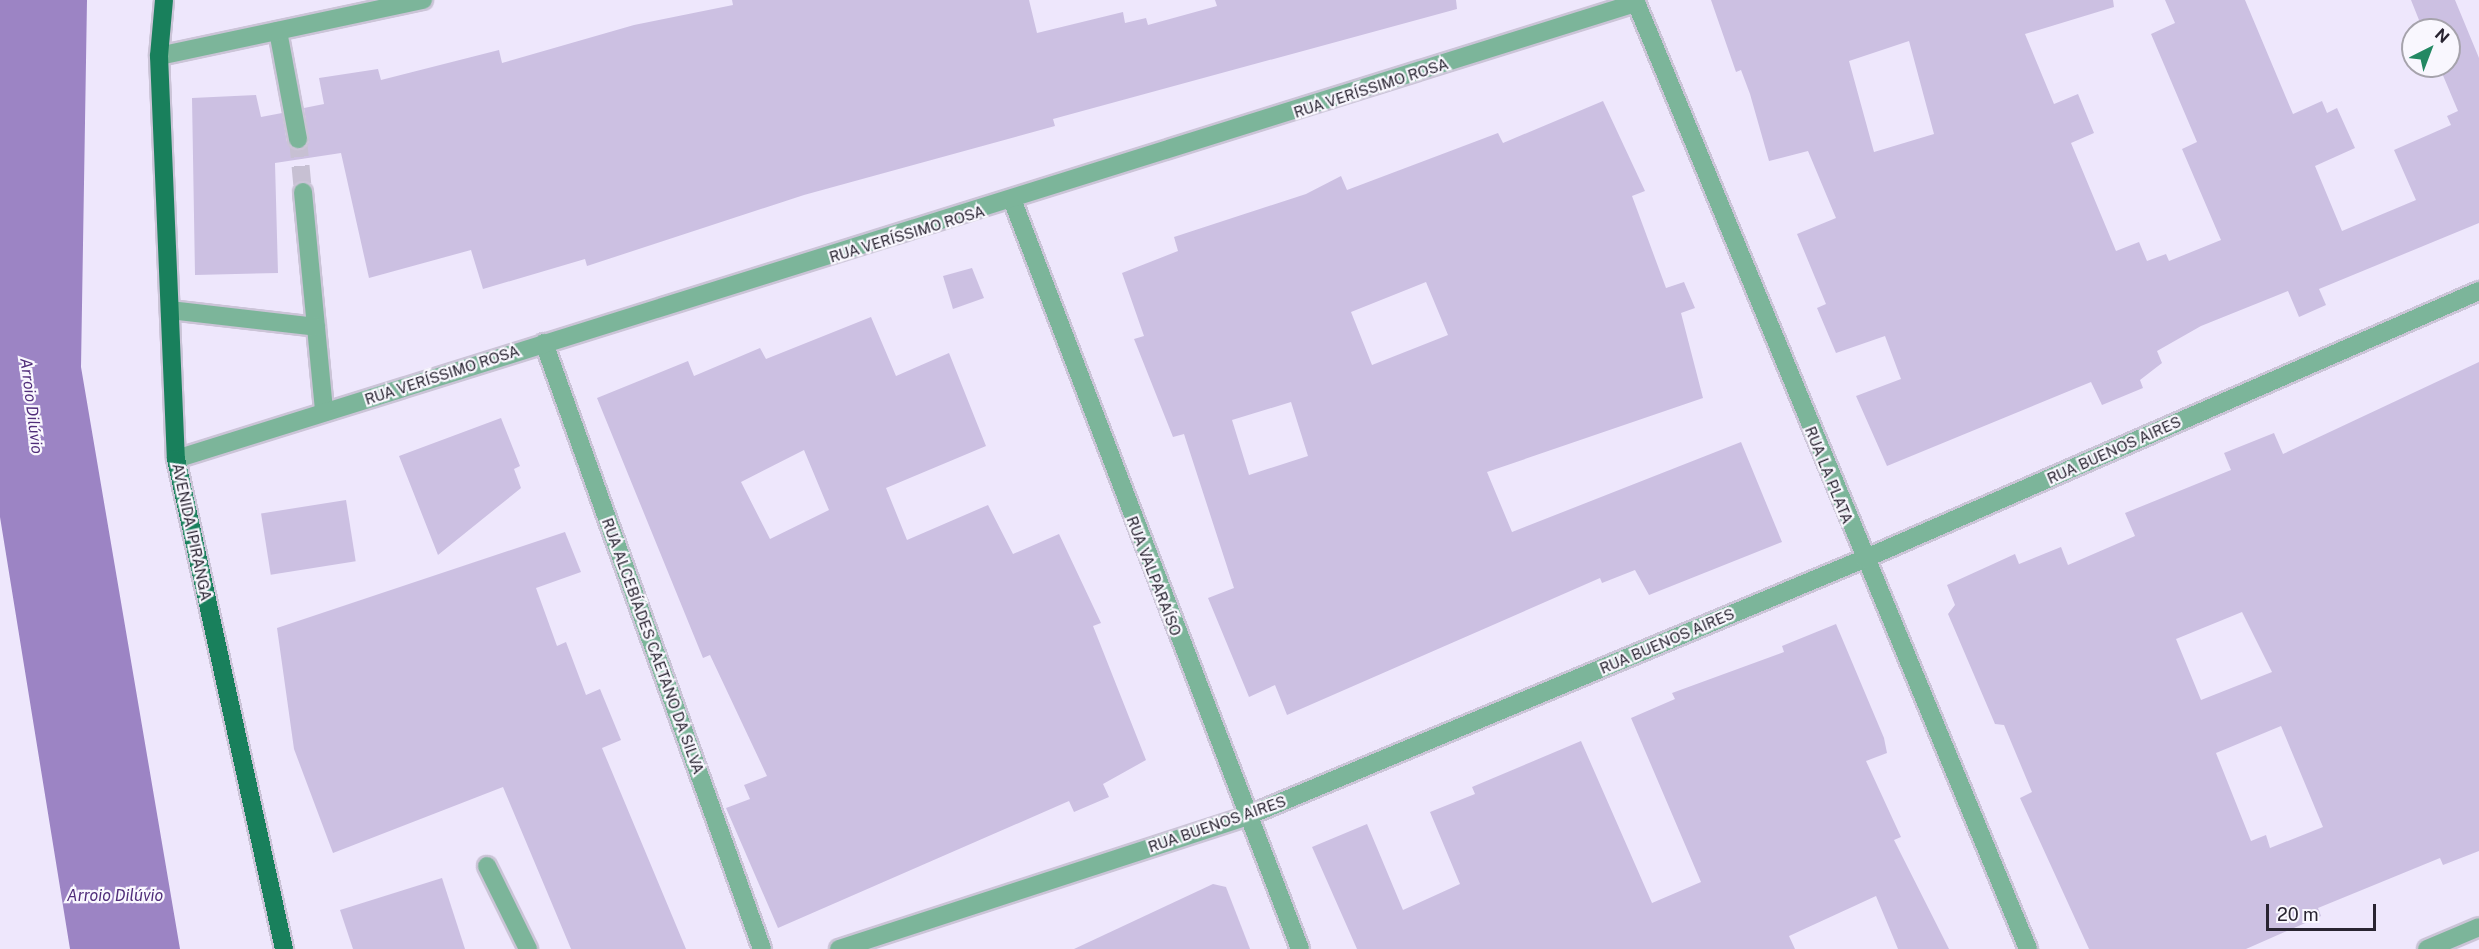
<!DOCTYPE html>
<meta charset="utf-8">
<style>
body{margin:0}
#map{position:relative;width:2479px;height:949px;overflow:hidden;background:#eee7fc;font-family:"Public Sans",sans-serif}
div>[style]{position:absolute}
.water>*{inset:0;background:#9c84c4}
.building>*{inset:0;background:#ccc0e2;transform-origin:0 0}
.minor-tunnel>*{height:18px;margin-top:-9px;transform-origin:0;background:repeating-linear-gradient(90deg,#c7c0d3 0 18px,transparent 0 27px)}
.roads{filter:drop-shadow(2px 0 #cbc4d7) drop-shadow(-2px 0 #cbc4d7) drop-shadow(0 2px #cbc4d7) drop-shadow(0 -2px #cbc4d7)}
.minor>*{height:18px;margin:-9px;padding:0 9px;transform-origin:9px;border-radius:9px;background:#7cb59a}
.major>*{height:18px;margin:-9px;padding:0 9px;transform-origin:9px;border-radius:9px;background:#19805c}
span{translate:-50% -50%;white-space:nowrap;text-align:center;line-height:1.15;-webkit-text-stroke:4.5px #f9f7fe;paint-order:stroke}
.street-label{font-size:15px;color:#292431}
.water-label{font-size:16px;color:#502d7a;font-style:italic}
.north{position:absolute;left:2401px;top:18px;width:60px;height:60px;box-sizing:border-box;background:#f9f7fe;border:2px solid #a6a3ac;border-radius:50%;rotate:42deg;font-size:16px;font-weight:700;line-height:24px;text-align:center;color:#292431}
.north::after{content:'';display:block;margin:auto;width:21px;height:27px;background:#238863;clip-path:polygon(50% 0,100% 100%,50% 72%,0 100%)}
.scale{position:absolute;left:2266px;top:904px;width:110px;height:27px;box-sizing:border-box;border:3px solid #292431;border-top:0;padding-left:8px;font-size:18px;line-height:21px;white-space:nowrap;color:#292431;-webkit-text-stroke:4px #f9f7fe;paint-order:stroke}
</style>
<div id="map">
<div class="water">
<i style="clip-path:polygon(0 0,87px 0,81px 367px,180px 949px,70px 949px,0 517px)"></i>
</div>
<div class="building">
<i style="clip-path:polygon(732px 0,1029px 0,1037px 33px,1123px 12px,1125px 23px,1146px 18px,1148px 25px,1217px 6px,1215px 0,1456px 0,1457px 9px,1053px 119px,1055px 126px,804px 195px,587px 266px,585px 259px,483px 289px,471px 250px,369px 278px,341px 153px,275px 163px,278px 273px,195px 275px,192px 98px,256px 95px,261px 117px,282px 113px,287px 142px,299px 150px,309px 142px,304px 108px,324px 104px,319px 78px,378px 69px,381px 80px,499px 50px,502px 63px,634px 25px,733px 5px)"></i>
<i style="clip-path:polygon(evenodd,1711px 0,2113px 0,2114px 7px,2025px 34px,2054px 104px,2078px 94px,2094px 133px,2071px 143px,2116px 251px,2139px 242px,2147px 261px,2166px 254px,2169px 261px,2221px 240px,2182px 149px,2197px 142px,2151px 34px,2175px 23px,2165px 0,2245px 0,2293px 114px,2322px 101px,2327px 113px,2337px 108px,2355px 148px,2315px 166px,2342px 231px,2416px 200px,2394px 150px,2451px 125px,2447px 116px,2458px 111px,2439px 66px,2449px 66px,2449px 30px,2423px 30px,2411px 0,2455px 0,2479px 58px,2479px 223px,2319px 289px,2326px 305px,2299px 317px,2288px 291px,2201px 326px,2157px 351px,2162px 363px,2140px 380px,2143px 388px,2102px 405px,2091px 382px,1887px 466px,1856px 396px,1901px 379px,1885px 336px,1836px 353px,1817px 308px,1826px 304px,1797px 234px,1836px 218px,1808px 151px,1769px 161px,1750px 94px,1741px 70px,1736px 72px,1711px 0,1909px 41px,1934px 134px,1874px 152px,1849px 61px,1909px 41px)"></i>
<i style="clip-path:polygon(evenodd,1603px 101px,1645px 191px,1632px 196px,1666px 288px,1684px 282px,1695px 308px,1681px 313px,1703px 398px,1487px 472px,1512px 532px,1741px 442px,1782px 542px,1649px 595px,1635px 570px,1602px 583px,1600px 578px,1287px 715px,1275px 685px,1249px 697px,1208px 598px,1234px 588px,1184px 434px,1173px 437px,1134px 339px,1144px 336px,1122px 273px,1178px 251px,1174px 237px,1306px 194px,1341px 176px,1347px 190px,1498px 133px,1503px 143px,1603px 101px,1426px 282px,1448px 335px,1372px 365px,1351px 312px,1426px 282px,1603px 101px,1291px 402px,1308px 456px,1249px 475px,1232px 420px,1291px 402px)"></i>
<i style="clip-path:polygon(972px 268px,984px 298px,953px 309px,943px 276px)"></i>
<i style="clip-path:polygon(evenodd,871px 317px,896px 376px,949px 353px,986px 446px,886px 488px,907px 540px,988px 505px,1013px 554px,1059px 534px,1101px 623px,1093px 626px,1146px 760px,1103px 784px,1109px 797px,1074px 812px,1069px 801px,778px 928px,726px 808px,750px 799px,744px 785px,767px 776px,710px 655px,703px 658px,597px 398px,688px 361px,694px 376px,760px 348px,766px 359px,871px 317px,804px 450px,829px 510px,770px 539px,741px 482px,804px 450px)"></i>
<i style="clip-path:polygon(evenodd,2479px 362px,2479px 851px,2443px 865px,2440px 858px,2318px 908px,2321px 916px,2246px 949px,2089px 949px,2020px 798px,2032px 792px,2004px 725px,1995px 724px,1948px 614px,1955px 605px,1947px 585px,2015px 554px,2019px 564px,2061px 547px,2068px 565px,2135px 536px,2125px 513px,2231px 470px,2224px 453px,2274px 433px,2283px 454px,2479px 362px,2242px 612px,2272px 672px,2201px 700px,2176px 639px,2242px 612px,2479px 362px,2281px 726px,2323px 827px,2270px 848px,2266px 835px,2251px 841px,2216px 753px,2281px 726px)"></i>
<i style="clip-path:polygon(501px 418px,520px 466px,514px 469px,521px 488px,438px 555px,399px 456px)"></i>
<i style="left:346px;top:500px;width:62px;height:86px;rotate:81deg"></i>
<i style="clip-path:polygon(565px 532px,581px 572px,536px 588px,557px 646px,566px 642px,586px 695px,600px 689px,621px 740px,602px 748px,686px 949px,571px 949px,503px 787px,333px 853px,294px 749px,277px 628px)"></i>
<i style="clip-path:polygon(1836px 624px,1884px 738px,1887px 753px,1866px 761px,1901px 837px,1894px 840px,1949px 949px,1898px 949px,1876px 896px,1789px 936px,1795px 949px,1357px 949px,1312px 847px,1367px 824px,1403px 910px,1460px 884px,1430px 812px,1475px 794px,1472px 787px,1581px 741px,1652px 903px,1701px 882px,1631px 718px,1675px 699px,1672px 693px,1784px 652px,1782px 646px)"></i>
<i style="clip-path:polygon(442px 878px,465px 949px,353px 949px,340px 910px)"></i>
<i style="clip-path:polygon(1213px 884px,1226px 887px,1250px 949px,1074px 949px)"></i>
</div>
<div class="minor-tunnel">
<i style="left:298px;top:139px;width:53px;rotate:84.6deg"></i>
</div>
<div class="roads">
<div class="minor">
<i style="left:1635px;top:0;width:1027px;rotate:67.5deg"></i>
<i style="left:278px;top:31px;width:110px;rotate:79.5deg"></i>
<i style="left:159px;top:56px;width:270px;rotate:-12deg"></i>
<i style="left:303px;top:192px;width:221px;rotate:84.5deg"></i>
<i style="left:1013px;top:202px;width:800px;rotate:68.98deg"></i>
<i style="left:170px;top:310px;width:147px;rotate:6.6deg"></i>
<i style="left:544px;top:343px;width:644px;rotate:70.21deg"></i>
<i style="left:176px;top:459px;width:1530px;rotate:-17.35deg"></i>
<i style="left:487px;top:866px;width:93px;rotate:63.7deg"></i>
<i style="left:839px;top:949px;width:427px;rotate:-18deg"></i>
<i style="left:1245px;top:817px;width:671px;rotate:-22.63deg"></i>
<i style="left:1864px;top:559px;width:671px;rotate:-23.55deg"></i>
<i style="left:2427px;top:949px;width:56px;rotate:-22.9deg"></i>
</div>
<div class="major">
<i style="left:164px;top:0;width:56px;rotate:95.1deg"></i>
<i style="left:159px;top:56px;width:403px;rotate:87.6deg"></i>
<i style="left:176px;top:459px;width:502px;rotate:77.57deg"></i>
</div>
</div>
<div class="street-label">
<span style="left:1371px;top:88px;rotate:-18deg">RUA VERÍSSIMO ROSA</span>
<span style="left:907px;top:234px;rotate:-17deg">RUA VERÍSSIMO ROSA</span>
<span style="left:442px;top:375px;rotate:-18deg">RUA VERÍSSIMO ROSA</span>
<span style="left:2114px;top:450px;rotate:-24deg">RUA BUENOS AIRES</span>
<span style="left:1829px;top:475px;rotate:68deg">RUA LA PLATA</span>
<span style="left:192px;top:532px;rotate:78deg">AVENIDA IPIRANGA</span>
<span style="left:1154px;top:576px;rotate:69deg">RUA VALPARAÍSO</span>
<span style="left:1667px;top:641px;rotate:-23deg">RUA BUENOS AIRES</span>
<span style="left:653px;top:646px;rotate:70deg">RUA ALCEBÍADES CAETANO DA SILVA</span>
<span style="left:1217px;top:824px;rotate:-19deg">RUA BUENOS AIRES</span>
</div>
<div class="water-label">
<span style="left:31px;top:406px;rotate:83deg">Arroio Dilúvio</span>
<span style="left:115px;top:896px">Arroio Dilúvio</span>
</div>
<div class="north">N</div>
<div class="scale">20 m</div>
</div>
